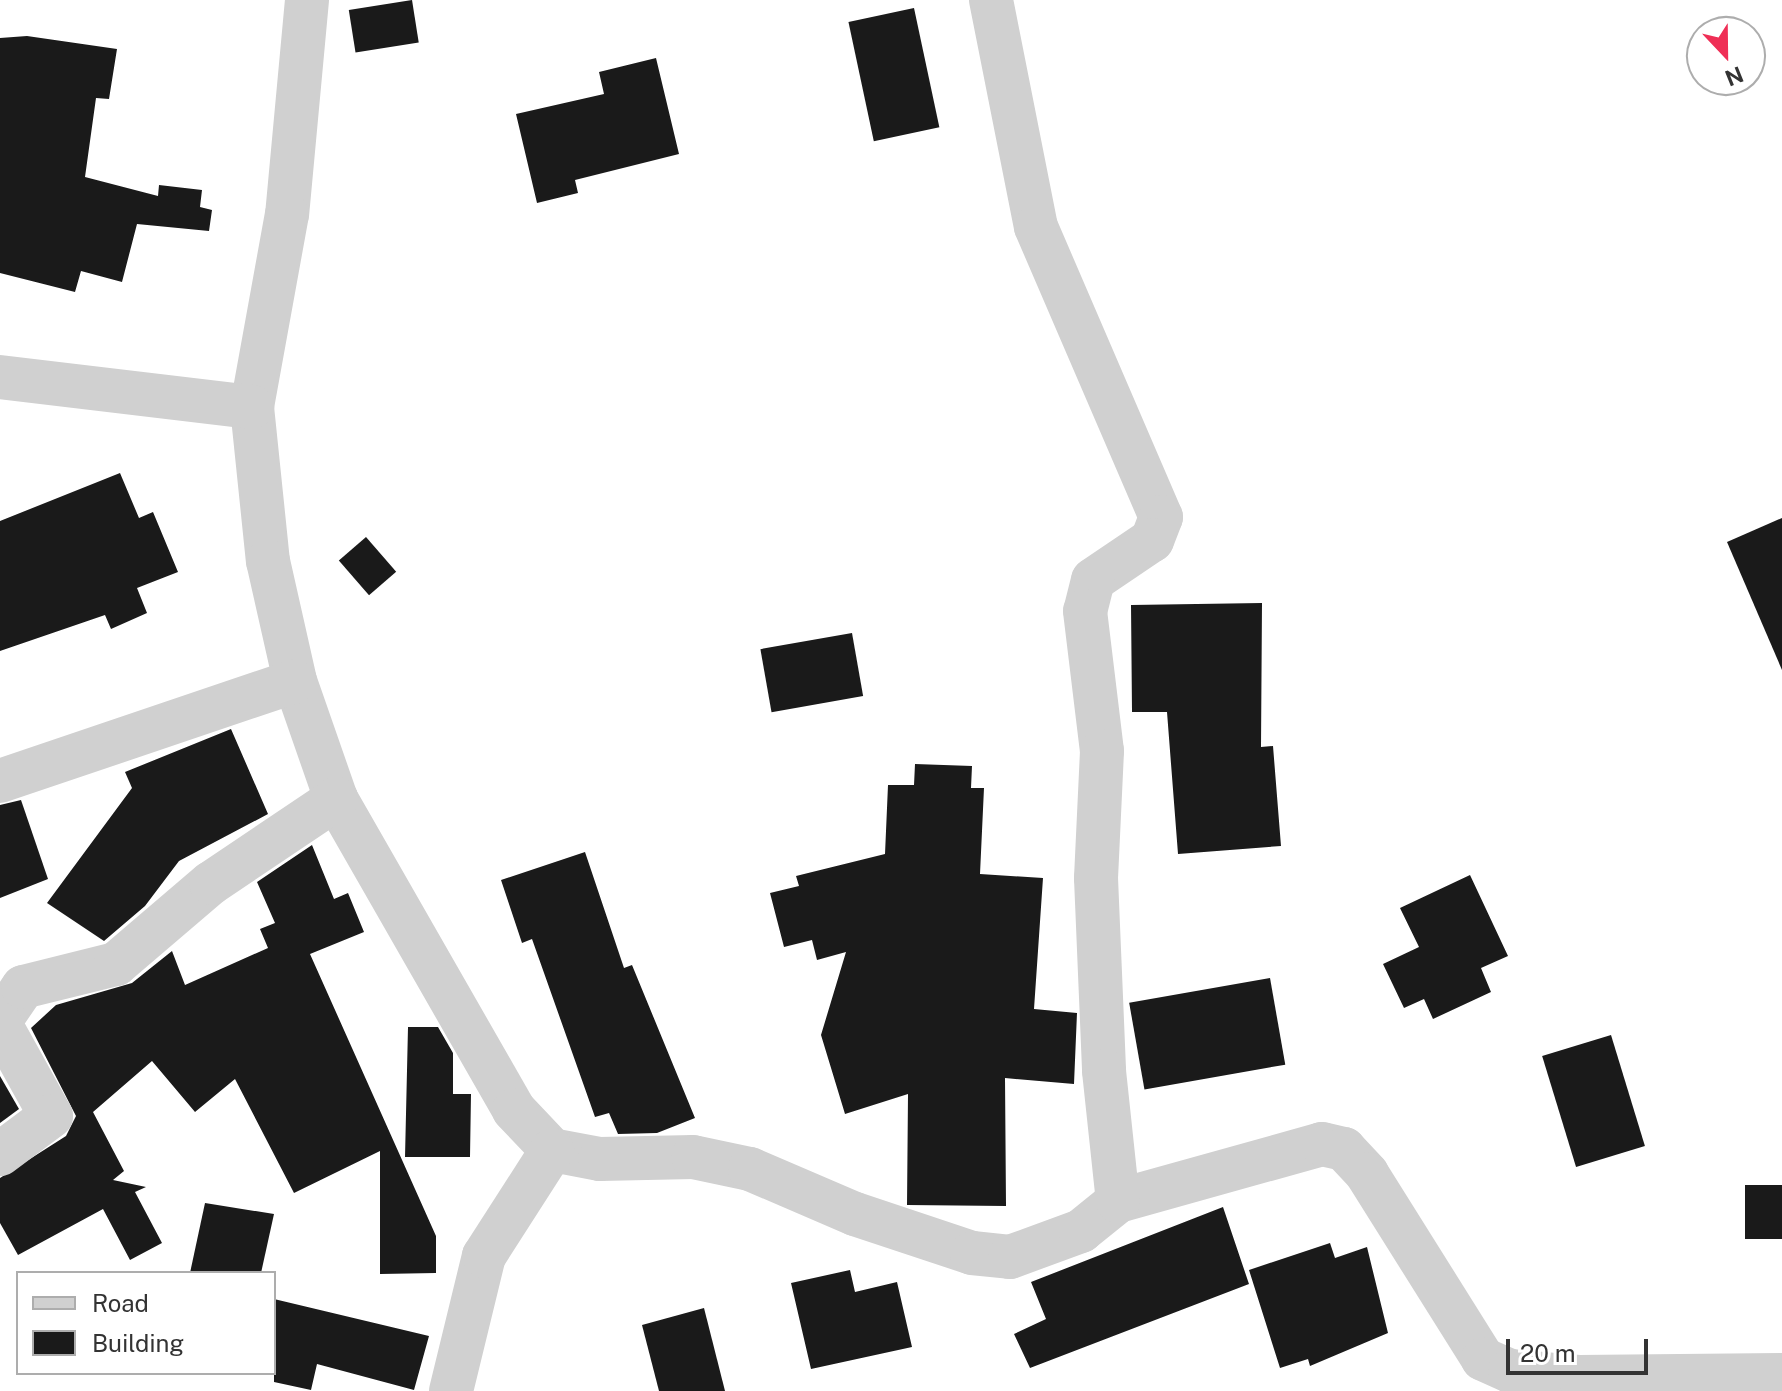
<!DOCTYPE html>
<style>
body{margin:0}
#map{position:relative;width:1782px;height:1391px;overflow:hidden;background:#fff;font-family:"Public Sans",sans-serif}
div>[style]{position:absolute}
.building>*{inset:0;background:#1a1a1a;transform-origin:0 0}
.minor>*{height:44px;margin:-22px;padding:0 22px;transform-origin:22px;border-radius:22px;background:#d0d0d0}
span{translate:-50% -50%;white-space:nowrap;text-align:center;line-height:1.15;-webkit-text-stroke:8px #fff;paint-order:stroke}
.legend{position:absolute;left:16px;top:1271px;width:260px;height:104px;box-sizing:border-box;background:#fff;border:2px solid #adadad;margin:0;padding:10px 14px;list-style:none;font-size:24px;color:#333}
.legend li{display:flex;align-items:center;gap:16px;height:40px}
.legend b{width:40px;border:2px solid #adadad}
.north{position:absolute;left:1686px;top:16px;width:80px;height:80px;box-sizing:border-box;background:#fff;border:2px solid #adadad;border-radius:50%;rotate:158deg;font-size:22px;font-weight:700;line-height:32px;text-align:center;color:#333}
.north::after{content:'';display:block;margin:auto;width:28px;height:36px;background:#ef2f56;clip-path:polygon(50% 0,100% 100%,50% 72%,0 100%)}
.scale{position:absolute;left:1506px;top:1339px;width:142px;height:36px;box-sizing:border-box;border:4px solid #333;border-top:0;padding-left:10px;font-size:24px;line-height:28px;white-space:nowrap;color:#333;-webkit-text-stroke:6px #fff;paint-order:stroke}
</style>
<div id="map">
<div class="building">
<i style="left:412px;top:0;width:43px;height:64px;rotate:81deg"></i>
<i style="left:914px;top:8px;width:122px;height:67px;rotate:78deg"></i>
<i style="clip-path:polygon(27px 36px,117px 49px,109px 99px,96px 98px,85px 177px,158px 196px,159px 185px,202px 190px,200px 207px,212px 210px,209px 231px,137px 224px,122px 282px,81px 271px,75px 292px,0 273px,0 38px)"></i>
<i style="clip-path:polygon(656px 58px,679px 154px,575px 180px,578px 193px,537px 203px,516px 114px,604px 94px,599px 72px)"></i>
<i style="clip-path:polygon(120px 473px,139px 518px,153px 512px,178px 572px,137px 588px,147px 613px,111px 629px,105px 615px,0 651px,0 521px)"></i>
<i style="clip-path:polygon(1782px 518px,1782px 670px,1727px 542px)"></i>
<i style="left:366px;top:537px;width:46px;height:36px;rotate:49deg"></i>
<i style="clip-path:polygon(1262px 603px,1261px 747px,1273px 746px,1281px 846px,1178px 854px,1167px 712px,1132px 712px,1131px 605px)"></i>
<i style="left:852px;top:633px;width:64px;height:93px;rotate:80deg"></i>
<i style="clip-path:polygon(231px 729px,268px 814px,179px 861px,145px 906px,104px 941px,47px 903px,132px 788px,125px 772px)"></i>
<i style="clip-path:polygon(915px 764px,972px 766px,971px 788px,984px 788px,980px 874px,1043px 878px,1034px 1009px,1077px 1013px,1074px 1084px,1005px 1078px,1006px 1206px,907px 1205px,908px 1094px,845px 1114px,821px 1035px,846px 952px,817px 960px,812px 940px,784px 947px,770px 893px,799px 886px,796px 876px,885px 854px,888px 785px,914px 785px)"></i>
<i style="clip-path:polygon(21px 800px,48px 879px,0 898px,0 805px)"></i>
<i style="clip-path:polygon(312px 845px,334px 899px,348px 893px,364px 932px,310px 954px,436px 1236px,436px 1273px,380px 1274px,380px 1151px,294px 1193px,235px 1079px,195px 1112px,152px 1061px,93px 1112px,124px 1171px,113px 1180px,146px 1187px,135px 1192px,162px 1243px,130px 1260px,103px 1209px,18px 1255px,0 1223px,0 1178px,66px 1136px,76px 1116px,31px 1028px,56px 1005px,132px 983px,172px 951px,185px 985px,268px 948px,260px 929px,275px 923px,257px 882px)"></i>
<i style="clip-path:polygon(585px 852px,624px 968px,632px 965px,695px 1118px,657px 1133px,618px 1134px,609px 1113px,595px 1117px,532px 939px,522px 943px,501px 880px)"></i>
<i style="clip-path:polygon(1470px 875px,1508px 956px,1481px 968px,1491px 992px,1433px 1019px,1424px 999px,1404px 1008px,1383px 964px,1419px 947px,1400px 908px)"></i>
<i style="left:1270px;top:978px;width:88px;height:143px;rotate:80deg"></i>
<i style="clip-path:polygon(408px 1027px,438px 1027px,453px 1053px,453px 1094px,471px 1094px,470px 1157px,405px 1157px)"></i>
<i style="left:1611px;top:1035px;width:116px;height:72px;rotate:73deg"></i>
<i style="clip-path:polygon(0 1076px,19px 1109px,0 1123px)"></i>
<i style="left:1745px;top:1185px;width:37px;height:54px"></i>
<i style="clip-path:polygon(205px 1203px,274px 1214px,261px 1273px,190px 1273px)"></i>
<i style="clip-path:polygon(1223px 1207px,1249px 1284px,1030px 1368px,1014px 1334px,1046px 1319px,1031px 1282px)"></i>
<i style="clip-path:polygon(1330px 1243px,1335px 1258px,1367px 1247px,1388px 1333px,1310px 1366px,1308px 1359px,1280px 1368px,1249px 1270px)"></i>
<i style="clip-path:polygon(850px 1270px,855px 1292px,897px 1282px,912px 1347px,811px 1369px,791px 1283px)"></i>
<i style="clip-path:polygon(274px 1299px,429px 1336px,414px 1390px,317px 1364px,311px 1390px,274px 1382px)"></i>
<i style="clip-path:polygon(704px 1308px,725px 1391px,659px 1391px,642px 1325px)"></i>
</div>
<div class="minor">
<i style="left:307px;top:0;width:215px;rotate:95.3deg"></i>
<i style="left:287px;top:214px;width:196px;rotate:100.3deg"></i>
<i style="left:252px;top:407px;width:155px;rotate:84.1deg"></i>
<i style="left:268px;top:561px;width:123px;rotate:77.3deg"></i>
<i style="left:295px;top:681px;width:125px;rotate:70.8deg"></i>
<i style="left:336px;top:799px;width:358px;rotate:60.2deg"></i>
<i style="left:514px;top:1110px;width:55px;rotate:46.5deg"></i>
<i style="left:552px;top:1150px;width:49px;rotate:10.6deg"></i>
<i style="left:600px;top:1159px;width:93px;rotate:-1.2deg"></i>
<i style="left:693px;top:1157px;width:58px;rotate:11.9deg"></i>
<i style="left:750px;top:1169px;width:114px;rotate:23.2deg"></i>
<i style="left:855px;top:1214px;width:123px;rotate:18.4deg"></i>
<i style="left:972px;top:1253px;width:38px;rotate:6deg"></i>
<i style="left:1010px;top:1257px;width:76px;rotate:-20.1deg"></i>
<i style="left:1081px;top:1231px;width:48px;rotate:-39deg"></i>
<i style="left:1118px;top:1201px;width:212px;rotate:-15.6deg"></i>
<i style="left:1322px;top:1144px;width:23px;rotate:13deg"></i>
<i style="left:1344px;top:1149px;width:34px;rotate:47deg"></i>
<i style="left:1367px;top:1174px;width:218px;rotate:57.9deg"></i>
<i style="left:1483px;top:1359px;width:30px;rotate:24deg"></i>
<i style="left:1510px;top:1371px;width:69px;rotate:5deg"></i>
<i style="left:1579px;top:1377px;width:203px;rotate:-0.6deg"></i>
<i style="left:991px;top:0;width:231px;rotate:78.8deg"></i>
<i style="left:1036px;top:227px;width:316px;rotate:66.7deg"></i>
<i style="left:1161px;top:517px;width:25px;rotate:111deg"></i>
<i style="left:1152px;top:540px;width:71px;rotate:145.9deg"></i>
<i style="left:1093px;top:580px;width:32px;rotate:104deg"></i>
<i style="left:1085px;top:611px;width:141px;rotate:83.1deg"></i>
<i style="left:1102px;top:751px;width:127px;rotate:92.7deg"></i>
<i style="left:1096px;top:878px;width:193px;rotate:87.6deg"></i>
<i style="left:1104px;top:1071px;width:131px;rotate:83.9deg"></i>
<i style="left:0;top:377px;width:254px;rotate:6.8deg"></i>
<i style="left:0;top:781px;width:311px;rotate:-18.7deg"></i>
<i style="left:0;top:1021px;width:41px;rotate:-55.9deg"></i>
<i style="left:23px;top:987px;width:96px;rotate:-13.9deg"></i>
<i style="left:116px;top:964px;width:125px;rotate:-40.5deg"></i>
<i style="left:211px;top:883px;width:151px;rotate:-33.9deg"></i>
<i style="left:0;top:1024px;width:105px;rotate:61deg"></i>
<i style="left:51px;top:1116px;width:64px;rotate:143.3deg"></i>
<i style="left:451px;top:1391px;width:139px;rotate:-76.3deg"></i>
<i style="left:484px;top:1256px;width:126px;rotate:-57.3deg"></i>
</div>
<ul class="legend">
<li><b style="height:10px;background:#d0d0d0"></b>Road</li>
<li><b style="height:22px;background:#1a1a1a"></b>Building</li>
</ul>
<div class="north">N</div>
<div class="scale">20 m</div>
</div>
